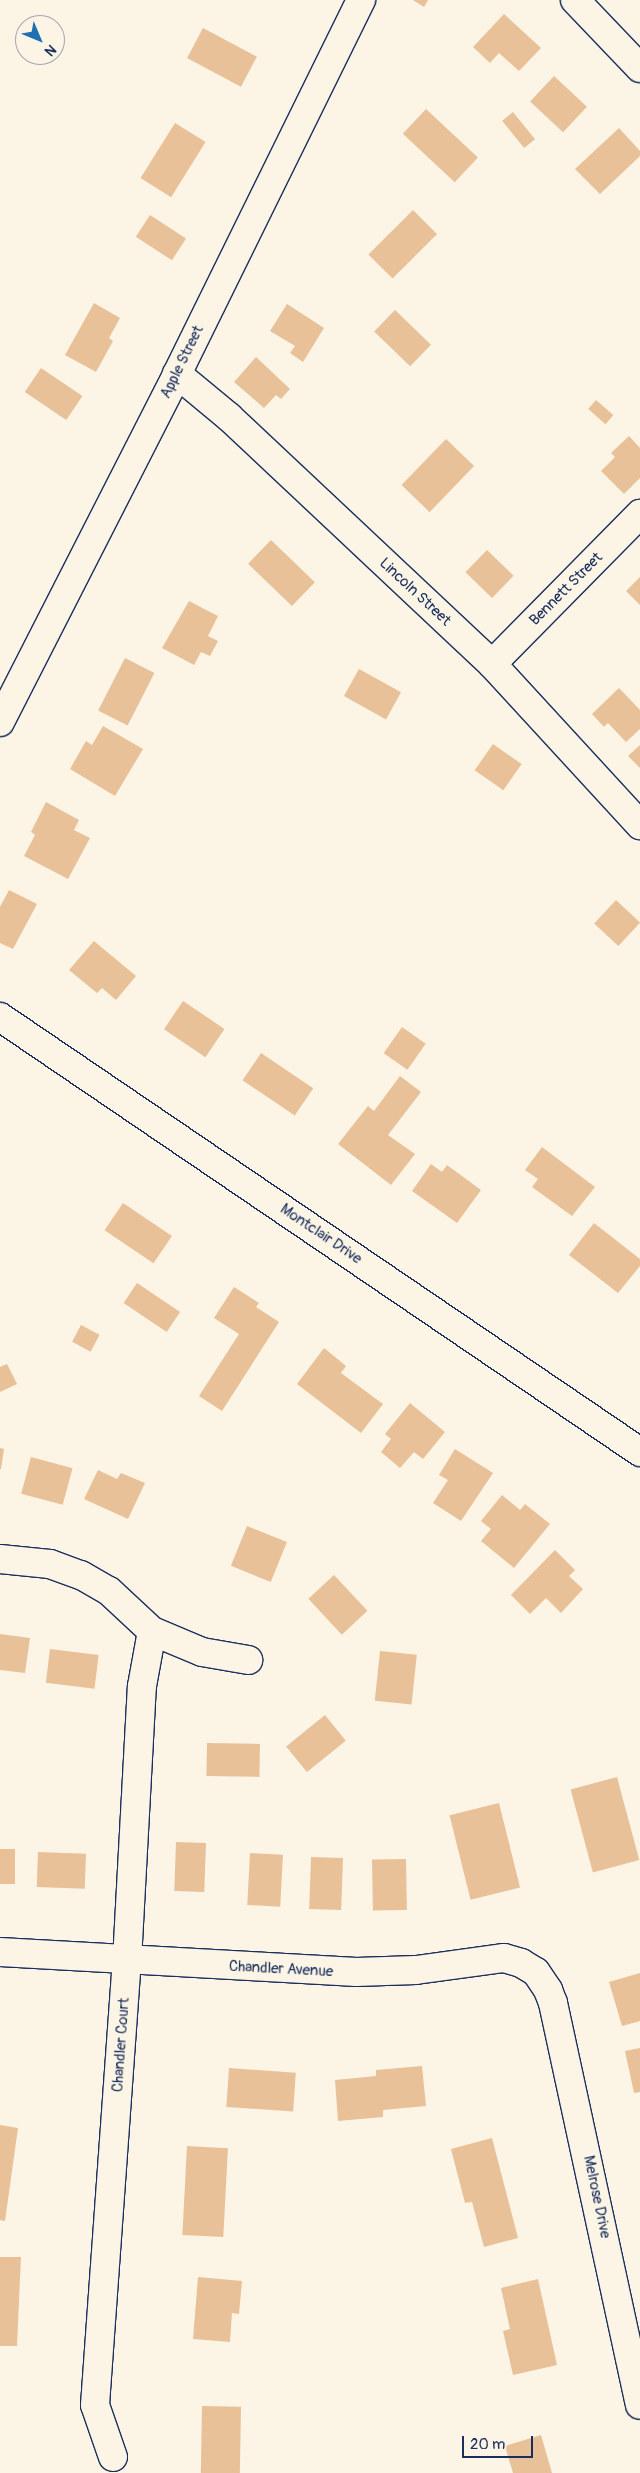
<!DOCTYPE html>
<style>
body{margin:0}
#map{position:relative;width:640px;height:2473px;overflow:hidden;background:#fcf5e5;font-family:Pangolin,sans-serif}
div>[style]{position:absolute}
.building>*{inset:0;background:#e9c199;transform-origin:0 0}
.roads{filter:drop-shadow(1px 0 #1b2f5e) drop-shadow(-1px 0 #1b2f5e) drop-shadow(0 1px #1b2f5e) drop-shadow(0 -1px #1b2f5e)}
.minor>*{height:28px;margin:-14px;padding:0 14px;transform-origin:14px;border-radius:14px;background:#fcf5e5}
.tertiary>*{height:28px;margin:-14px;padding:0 14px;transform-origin:14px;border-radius:14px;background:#fcf5e5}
span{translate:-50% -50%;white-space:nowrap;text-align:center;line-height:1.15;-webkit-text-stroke:4px #fcf5e5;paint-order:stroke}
.street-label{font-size:15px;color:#1b2f5e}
.north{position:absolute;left:15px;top:15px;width:50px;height:50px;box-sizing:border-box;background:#fcf5e5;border:1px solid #a2a6af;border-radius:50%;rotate:135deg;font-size:14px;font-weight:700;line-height:20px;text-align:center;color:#1b2f5e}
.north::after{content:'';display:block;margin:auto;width:18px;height:22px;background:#1f6fb2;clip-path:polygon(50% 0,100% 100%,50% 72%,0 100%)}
.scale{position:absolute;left:462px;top:2436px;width:71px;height:22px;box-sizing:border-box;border:2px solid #1b2f5e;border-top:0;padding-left:6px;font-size:15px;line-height:18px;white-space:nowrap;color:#1b2f5e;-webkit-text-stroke:4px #fcf5e5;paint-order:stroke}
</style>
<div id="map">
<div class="building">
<i style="clip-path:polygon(413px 0,428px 0,424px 7px)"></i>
<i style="clip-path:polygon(504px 14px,541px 48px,519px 71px,499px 53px,490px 63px,473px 47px)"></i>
<i style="left:203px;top:28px;width:61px;height:34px;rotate:28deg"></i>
<i style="left:554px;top:76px;width:45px;height:35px;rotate:43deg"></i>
<i style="left:426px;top:109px;width:71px;height:34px;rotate:43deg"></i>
<i style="left:513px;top:112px;width:35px;height:14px;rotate:51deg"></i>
<i style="left:175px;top:123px;width:36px;height:65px;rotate:32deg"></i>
<i style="clip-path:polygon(619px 128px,640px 151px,640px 156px,600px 194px,575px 169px)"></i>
<i style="left:413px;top:210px;width:34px;height:63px;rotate:45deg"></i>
<i style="left:150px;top:215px;width:43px;height:26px;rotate:33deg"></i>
<i style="clip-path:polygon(94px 303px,120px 318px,109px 338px,113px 341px,96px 372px,65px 355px)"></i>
<i style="clip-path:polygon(287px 304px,324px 328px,303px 362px,290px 353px,295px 346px,270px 331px)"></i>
<i style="left:395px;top:310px;width:50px;height:30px;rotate:44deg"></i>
<i style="clip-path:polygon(256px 357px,290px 389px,281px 399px,276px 395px,264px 408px,234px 382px)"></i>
<i style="left:41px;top:368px;width:50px;height:29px;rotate:34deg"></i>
<i style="left:596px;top:400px;width:23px;height:12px;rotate:41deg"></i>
<i style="clip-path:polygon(629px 436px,640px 448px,640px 478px,624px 494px,601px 471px,615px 457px,611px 453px)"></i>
<i style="left:446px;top:439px;width:39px;height:64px;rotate:44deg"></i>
<i style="left:271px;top:540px;width:61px;height:33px;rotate:44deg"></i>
<i style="left:487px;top:550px;width:37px;height:31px;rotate:44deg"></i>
<i style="clip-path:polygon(640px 577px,640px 605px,626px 591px)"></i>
<i style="clip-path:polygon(189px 601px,218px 616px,208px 636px,218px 641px,210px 656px,201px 652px,194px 665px,162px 648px)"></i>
<i style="left:125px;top:658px;width:33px;height:59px;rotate:27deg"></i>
<i style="left:359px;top:669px;width:48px;height:31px;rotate:29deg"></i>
<i style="clip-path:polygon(619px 688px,640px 710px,640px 729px,626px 742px,608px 723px,604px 727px,592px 714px)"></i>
<i style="clip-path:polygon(103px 726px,143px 749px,115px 796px,70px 769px,86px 741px,92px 745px)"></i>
<i style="left:493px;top:744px;width:35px;height:32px;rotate:35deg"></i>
<i style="clip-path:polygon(640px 745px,640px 768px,628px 756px)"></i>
<i style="clip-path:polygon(46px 802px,79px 820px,74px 830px,90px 838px,68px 879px,24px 856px,35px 835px,31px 832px)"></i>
<i style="clip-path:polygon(9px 890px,37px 904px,13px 949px,0 943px,0 907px)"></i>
<i style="left:616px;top:900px;width:33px;height:32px;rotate:43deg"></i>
<i style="clip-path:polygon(94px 941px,136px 976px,116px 1000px,102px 988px,97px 993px,69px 970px)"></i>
<i style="left:183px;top:1001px;width:50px;height:34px;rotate:34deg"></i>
<i style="left:402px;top:1027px;width:29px;height:32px;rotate:35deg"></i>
<i style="left:261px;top:1053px;width:63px;height:33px;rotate:34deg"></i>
<i style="clip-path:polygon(400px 1076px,421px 1092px,388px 1135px,415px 1154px,391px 1185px,338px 1144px,368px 1106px,374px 1111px)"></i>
<i style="clip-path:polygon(542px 1147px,595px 1187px,572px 1216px,532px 1187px,538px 1179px,525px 1170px)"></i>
<i style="clip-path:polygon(431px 1164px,442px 1172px,447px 1165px,481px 1190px,457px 1223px,412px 1191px)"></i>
<i style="left:123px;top:1203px;width:59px;height:33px;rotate:34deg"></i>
<i style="clip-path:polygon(594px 1223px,640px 1259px,640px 1266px,618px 1293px,569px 1255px)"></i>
<i style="left:137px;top:1283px;width:52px;height:24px;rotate:34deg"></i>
<i style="clip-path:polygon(234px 1287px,259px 1303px,256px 1307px,279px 1322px,222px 1411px,199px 1396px,239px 1334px,214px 1318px)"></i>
<i style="left:81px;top:1325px;width:21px;height:19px;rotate:28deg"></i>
<i style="clip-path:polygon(324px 1348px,346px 1366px,341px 1373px,383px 1404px,361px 1433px,297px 1384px)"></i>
<i style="clip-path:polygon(7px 1364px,17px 1384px,0 1392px,0 1367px)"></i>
<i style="clip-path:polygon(410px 1403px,445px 1432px,423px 1459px,414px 1452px,400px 1468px,381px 1452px,391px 1439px,385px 1434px)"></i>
<i style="clip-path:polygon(0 1448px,4px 1449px,1px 1469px,0 1469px)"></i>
<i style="clip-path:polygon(455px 1449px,493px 1473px,461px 1521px,433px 1503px,448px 1480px,439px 1475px)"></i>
<i style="left:31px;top:1457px;width:43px;height:38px;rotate:15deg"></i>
<i style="clip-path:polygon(98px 1470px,117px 1479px,121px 1473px,145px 1483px,128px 1519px,84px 1499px)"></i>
<i style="clip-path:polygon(502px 1495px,520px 1510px,525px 1504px,550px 1524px,514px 1568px,481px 1541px,491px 1529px,481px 1521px)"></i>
<i style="left:247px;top:1526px;width:43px;height:43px;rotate:22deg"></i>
<i style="clip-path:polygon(555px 1550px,575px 1570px,569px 1576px,583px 1589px,561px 1613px,546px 1598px,530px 1614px,511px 1595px)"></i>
<i style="left:334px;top:1575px;width:49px;height:35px;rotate:47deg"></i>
<i style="clip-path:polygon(0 1634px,30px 1638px,25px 1673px,0 1670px)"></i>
<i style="left:50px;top:1649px;width:49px;height:34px;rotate:7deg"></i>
<i style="left:380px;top:1651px;width:37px;height:50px;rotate:6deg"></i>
<i style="left:325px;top:1715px;width:33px;height:50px;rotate:51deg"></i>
<i style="left:207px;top:1743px;width:53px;height:33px;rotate:1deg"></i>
<i style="left:617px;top:1777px;width:86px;height:48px;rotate:75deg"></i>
<i style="left:499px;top:1803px;width:87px;height:51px;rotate:76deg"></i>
<i style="left:176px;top:1842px;width:30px;height:49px;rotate:2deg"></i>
<i style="left:0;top:1849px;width:15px;height:35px"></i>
<i style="left:38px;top:1852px;width:48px;height:35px;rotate:2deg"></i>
<i style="left:250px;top:1853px;width:33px;height:52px;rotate:3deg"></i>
<i style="left:311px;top:1857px;width:32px;height:52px;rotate:2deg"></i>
<i style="left:406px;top:1859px;width:51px;height:34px;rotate:89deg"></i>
<i style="clip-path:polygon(640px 1973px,640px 2021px,622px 2026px,609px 1982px)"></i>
<i style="clip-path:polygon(640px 2048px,640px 2092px,634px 2093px,625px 2051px)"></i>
<i style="clip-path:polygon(422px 2066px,426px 2106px,383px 2110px,383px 2117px,338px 2121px,335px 2080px,376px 2076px,376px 2070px)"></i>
<i style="left:229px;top:2068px;width:67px;height:39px;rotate:4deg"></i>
<i style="clip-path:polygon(0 2125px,18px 2128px,5px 2221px,0 2220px)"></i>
<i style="clip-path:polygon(492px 2138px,518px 2238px,484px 2247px,472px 2202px,465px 2203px,451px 2149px)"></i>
<i style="left:187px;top:2146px;width:41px;height:89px;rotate:3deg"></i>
<i style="clip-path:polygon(0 2257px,21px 2257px,17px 2346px,0 2346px)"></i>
<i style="clip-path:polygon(198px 2277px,242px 2281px,239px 2314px,232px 2313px,230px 2342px,193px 2339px)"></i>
<i style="clip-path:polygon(538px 2279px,557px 2365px,513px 2375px,503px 2331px,510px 2329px,501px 2288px)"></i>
<i style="left:202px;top:2406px;width:39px;height:67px;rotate:1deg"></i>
<i style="clip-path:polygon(541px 2435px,552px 2473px,513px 2473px,505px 2446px)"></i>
</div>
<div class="roads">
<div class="minor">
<i style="left:575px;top:0;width:94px;rotate:46.3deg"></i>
<i style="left:177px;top:374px;width:67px;rotate:39.6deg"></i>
<i style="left:229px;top:417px;width:361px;rotate:43.2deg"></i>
<i style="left:492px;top:664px;width:219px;rotate:47.4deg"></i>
<i style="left:492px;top:664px;width:211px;rotate:-45.4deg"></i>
<i style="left:0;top:1017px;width:774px;rotate:34.2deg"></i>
<i style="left:0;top:1559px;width:50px;rotate:5.7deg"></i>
<i style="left:50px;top:1564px;width:33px;rotate:20deg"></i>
<i style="left:81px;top:1575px;width:32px;rotate:30deg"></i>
<i style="left:109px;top:1591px;width:59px;rotate:42.9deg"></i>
<i style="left:152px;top:1631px;width:54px;rotate:22.8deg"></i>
<i style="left:202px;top:1652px;width:47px;rotate:9.9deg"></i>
<i style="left:0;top:1952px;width:357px;rotate:3.2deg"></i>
<i style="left:356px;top:1972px;width:60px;rotate:-1.9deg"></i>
<i style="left:416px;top:1970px;width:89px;rotate:-7.8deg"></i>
<i style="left:504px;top:1958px;width:18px;rotate:16deg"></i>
<i style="left:521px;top:1963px;width:17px;rotate:31deg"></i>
<i style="left:536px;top:1972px;width:22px;rotate:56deg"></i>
<i style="left:548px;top:1990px;width:14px;rotate:69deg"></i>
<i style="left:553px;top:2003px;width:411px;rotate:77.8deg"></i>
<i style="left:113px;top:2457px;width:55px;rotate:-109.1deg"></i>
<i style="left:95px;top:2405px;width:445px;rotate:-85.9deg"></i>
<i style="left:127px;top:1961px;width:275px;rotate:-86.9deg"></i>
<i style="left:142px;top:1686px;width:56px;rotate:-79.7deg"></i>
</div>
<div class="tertiary">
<i style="left:0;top:722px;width:390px;rotate:-63deg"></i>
<i style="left:177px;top:374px;width:417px;rotate:-63.8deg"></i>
</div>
</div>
<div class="street-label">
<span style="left:182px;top:362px;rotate:-64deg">Apple Street</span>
<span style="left:566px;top:589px;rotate:-45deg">Bennett Street</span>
<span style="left:415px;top:592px;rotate:43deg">Lincoln Street</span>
<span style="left:321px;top:1234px;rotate:34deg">Montclair Drive</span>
<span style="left:281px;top:1969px;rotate:3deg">Chandler Avenue</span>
<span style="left:121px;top:2045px;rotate:-86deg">Chandler Court</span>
<span style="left:597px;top:2197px;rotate:78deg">Melrose Drive</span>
</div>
<div class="north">N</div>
<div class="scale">20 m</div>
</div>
